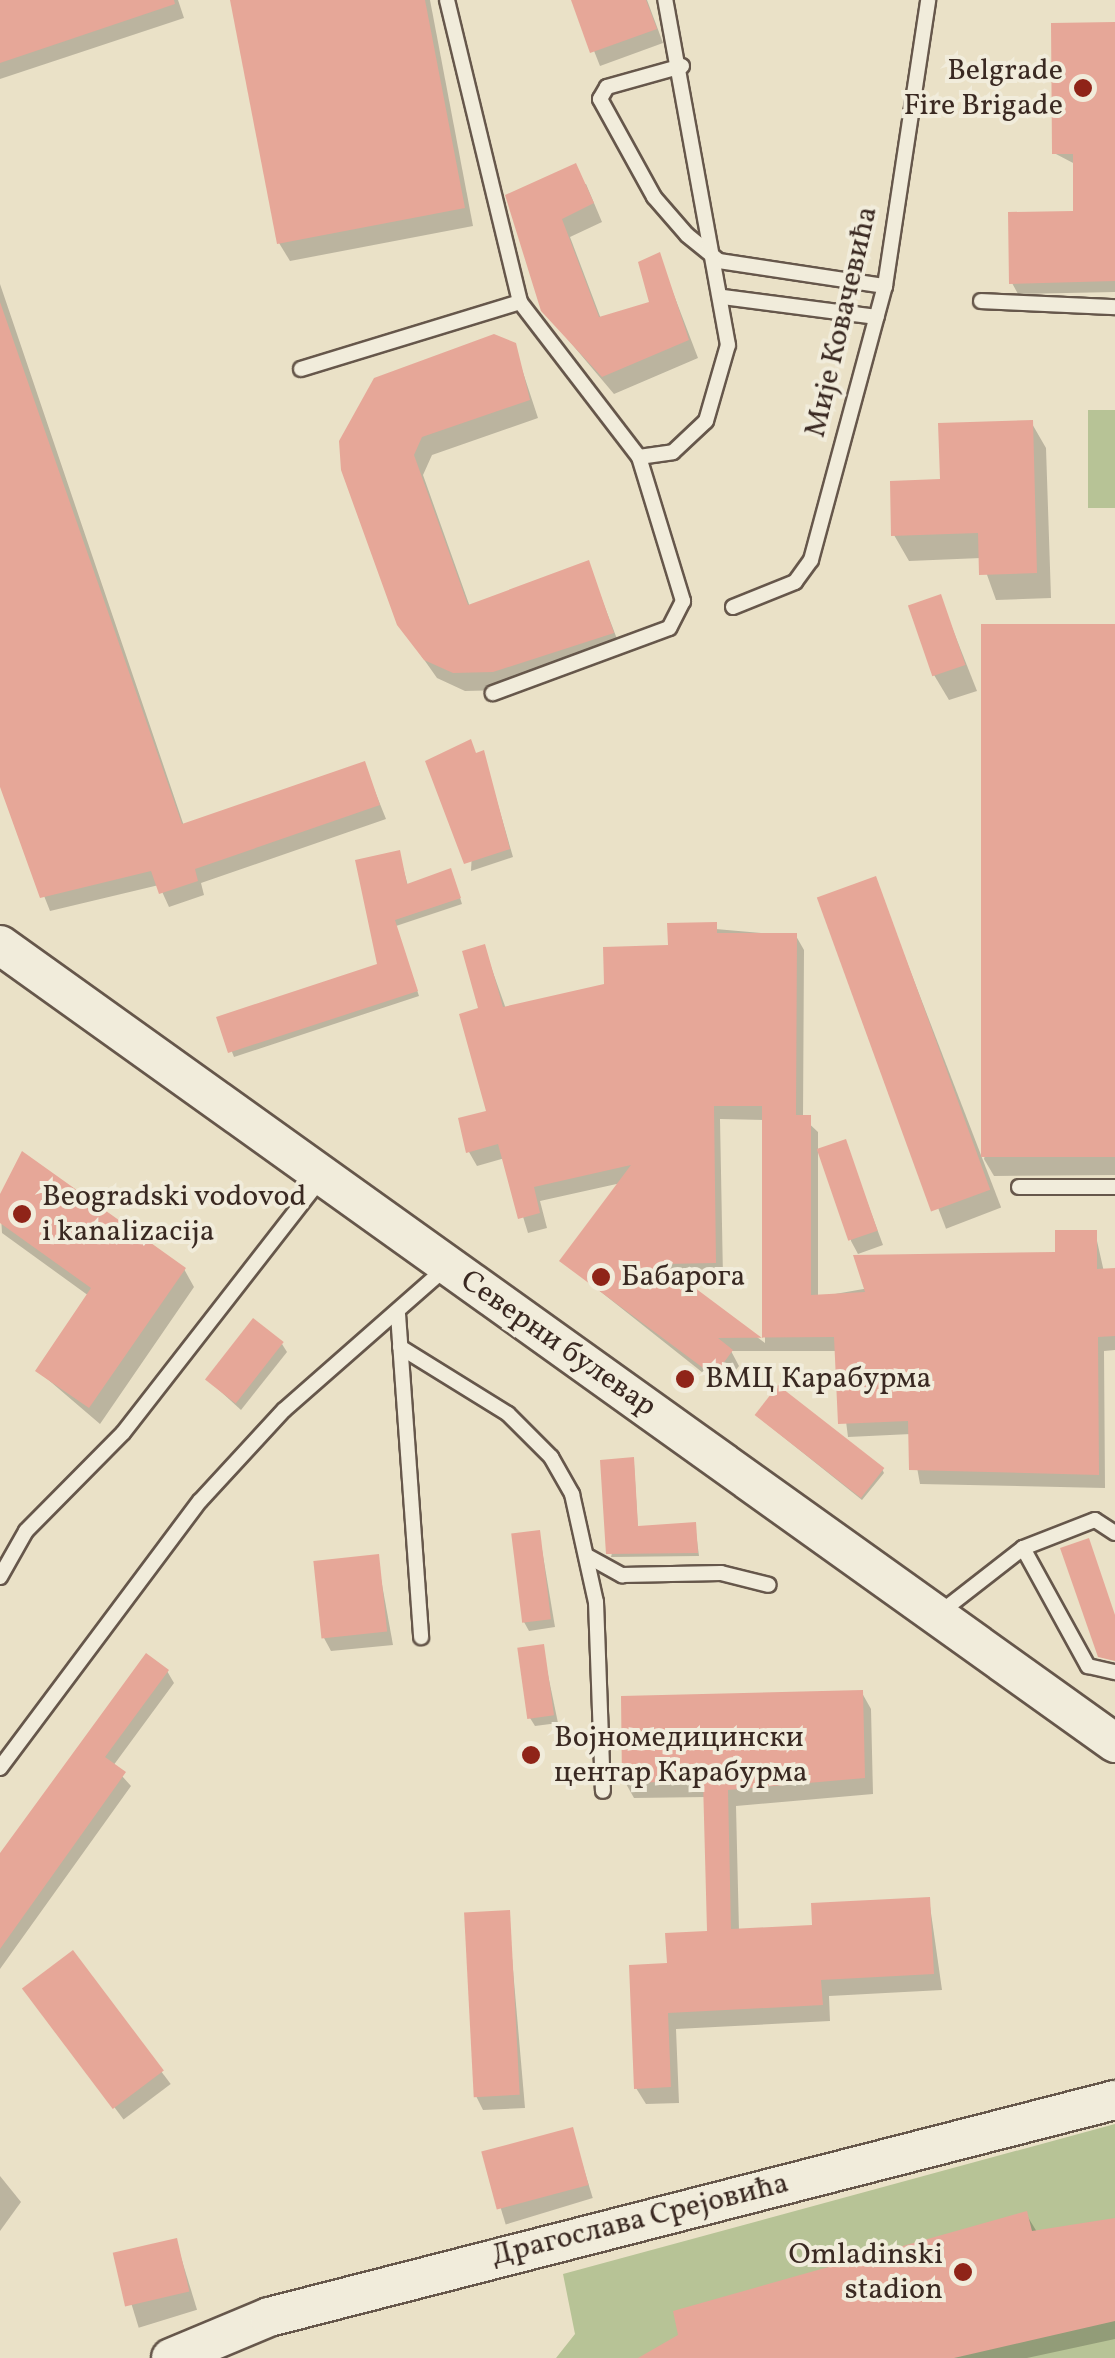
<!DOCTYPE html>
<meta charset="utf-8">
<style>
body{margin:0}
#map{position:relative;width:1115px;height:2358px;overflow:hidden;background:#eae1c7;font-family:Vollkorn,serif}
div>[style]{position:absolute}
.green>*{inset:0;background:#b7c396;transform-origin:0 0}
.shadow>*{inset:0;background:#0003;transform-origin:0 0}
.building>*{inset:0;background:#e6a798;transform-origin:0 0}
.roads{filter:drop-shadow(2px 0 #66574b) drop-shadow(-2px 0 #66574b) drop-shadow(0 2px #66574b) drop-shadow(0 -2px #66574b)}
.lane>*{height:14px;margin:-7px;padding:0 7px;transform-origin:7px;border-radius:7px;background:#f1ecdb}
.secondary>*{height:38px;margin:-19px;padding:0 19px;transform-origin:19px;border-radius:19px;background:#f1ecdb}
.dots>*{width:28px;height:28px;translate:-50% -50%;box-sizing:border-box;border:5px solid #f1ecdb;border-radius:50%}
span{translate:-50% -50%;white-space:nowrap;text-align:center;line-height:1.15;-webkit-text-stroke:8px #f1ecdb;paint-order:stroke}
.poi-label{font-size:30px;color:#3a2922}
.right{translate:-100% -50%;text-align:right}
.left{translate:0 -50%;text-align:left}
.street-label{font-size:30px;color:#3a2922}
</style>
<div id="map">
<div class="green">
<i style="left:1088px;top:410px;width:27px;height:98px"></i>
<i style="clip-path:polygon(1115px 2124px,1115px 2358px,556px 2358px,575px 2334px,563px 2274px)"></i>
</div>
<div class="shadow">
<i style="clip-path:polygon(0 0,178px 0,184px 18px,0 79px)"></i>
<i style="clip-path:polygon(244px 0,430px 0,473px 226px,290px 261px,279px 243px)"></i>
<i style="clip-path:polygon(574px 0,647px 0,663px 43px,600px 66px)"></i>
<i style="clip-path:polygon(1115px 24px,1115px 292px,1018px 294px,1012px 283px,1076px 213px,1075px 164px,1054px 153px)"></i>
<i style="clip-path:polygon(586px 184px,602px 222px,570px 237px,601px 319px,652px 304px,659px 256px,698px 358px,614px 394px,543px 310px,508px 196px)"></i>
<i style="clip-path:polygon(0 284px,184px 826px,364px 764px,386px 819px,201px 883px,204px 895px,169px 907px,159px 885px,50px 911px,0 784px)"></i>
<i style="clip-path:polygon(514px 345px,538px 418px,432px 455px,423px 475px,470px 607px,588px 563px,622px 652px,504px 690px,465px 691px,437px 678px,399px 624px,344px 470px)"></i>
<i style="clip-path:polygon(1031px 422px,1046px 448px,1051px 598px,996px 600px,981px 558px,909px 561px,894px 535px,943px 482px)"></i>
<i style="clip-path:polygon(940px 597px,977px 691px,949px 700px,934px 675px)"></i>
<i style="clip-path:polygon(1115px 626px,1115px 1175px,994px 1176px,984px 1159px)"></i>
<i style="clip-path:polygon(483px 753px,513px 857px,471px 871px,477px 755px)"></i>
<i style="clip-path:polygon(399px 853px,408px 886px,453px 876px,462px 904px,396px 926px,419px 996px,234px 1057px,219px 1019px,380px 965px)"></i>
<i style="left:875px;top:879px;width:352px;height:59px;rotate:69deg"></i>
<i style="clip-path:polygon(evenodd,670px 925px,796px 936px,804px 950px,803px 1118px,818px 1132px,818px 1297px,1057px 1255px,1095px 1232px,1104px 1272px,1115px 1271px,1115px 1350px,1104px 1351px,1105px 1488px,920px 1484px,911px 1434px,848px 1437px,837px 1351px,731px 1351px,739px 1366px,722px 1388px,562px 1261px,621px 1183px,540px 1201px,547px 1228px,528px 1233px,505px 1158px,477px 1166px,469px 1152px,489px 1113px,484px 947px,506px 1009px,607px 986px,670px 948px,670px 925px,720px 1119px,764px 1120px,765px 1343px,677px 1277px,723px 1277px,720px 1119px)"></i>
<i style="clip-path:polygon(845px 1142px,883px 1245px,858px 1254px,851px 1241px)"></i>
<i style="clip-path:polygon(0 1199px,184px 1269px,194px 1287px,100px 1424px,38px 1371px,89px 1296px,2px 1233px)"></i>
<i style="clip-path:polygon(282px 1344px,287px 1352px,241px 1410px,208px 1380px)"></i>
<i style="clip-path:polygon(757px 1416px,882px 1469px,884px 1473px,862px 1500px)"></i>
<i style="clip-path:polygon(634px 1464px,638px 1529px,695px 1525px,699px 1556px,611px 1557px)"></i>
<i style="clip-path:polygon(539px 1532px,555px 1627px,529px 1631px,524px 1622px)"></i>
<i style="clip-path:polygon(377px 1557px,393px 1645px,331px 1651px,324px 1638px)"></i>
<i style="clip-path:polygon(542px 1646px,558px 1723px,535px 1726px,530px 1718px)"></i>
<i style="clip-path:polygon(167px 1671px,174px 1683px,113px 1766px,131px 1786px,0 1969px,0 1860px)"></i>
<i style="clip-path:polygon(862px 1693px,871px 1709px,873px 1794px,736px 1806px,739px 1931px,815px 1928px,929px 1899px,942px 1990px,829px 1996px,830px 2021px,676px 2029px,679px 2103px,646px 2104px,636px 2088px,669px 1966px,709px 1933px,706px 1797px,634px 1798px,625px 1782px)"></i>
<i style="clip-path:polygon(508px 1912px,525px 2108px,483px 2110px,476px 2096px)"></i>
<i style="left:72px;top:1953px;width:164px;height:59px;rotate:53deg"></i>
<i style="left:572px;top:2130px;width:71px;height:91px;rotate:73deg"></i>
<i style="clip-path:polygon(0 2176px,21px 2202px,0 2231px)"></i>
<i style="clip-path:polygon(1026px 2214px,1037px 2232px,1115px 2222px,1115px 2339px,1027px 2358px,648px 2358px)"></i>
<i style="left:176px;top:2241px;width:72px;height:61px;rotate:73deg"></i>
</div>
<div class="building">
<i style="clip-path:polygon(0 0,174px 0,175px 4px,0 63px)"></i>
<i style="clip-path:polygon(230px 0,425px 0,465px 208px,277px 244px)"></i>
<i style="clip-path:polygon(571px 0,646px 0,657px 29px,590px 53px)"></i>
<i style="clip-path:polygon(1115px 22px,1115px 281px,1009px 284px,1008px 212px,1073px 211px,1073px 154px,1052px 154px,1051px 23px)"></i>
<i style="clip-path:polygon(576px 163px,594px 203px,562px 219px,599px 317px,649px 302px,638px 262px,660px 252px,689px 340px,602px 377px,541px 311px,505px 195px)"></i>
<i style="clip-path:polygon(0 302px,182px 824px,365px 761px,380px 805px,195px 869px,198px 881px,159px 894px,151px 871px,40px 898px,0 787px)"></i>
<i style="clip-path:polygon(494px 334px,516px 343px,530px 400px,422px 437px,414px 455px,468px 605px,589px 560px,614px 633px,493px 672px,453px 673px,424px 660px,397px 625px,341px 470px,339px 441px,374px 378px)"></i>
<i style="clip-path:polygon(1033px 420px,1037px 573px,979px 575px,978px 533px,891px 536px,890px 481px,940px 479px,938px 423px)"></i>
<i style="left:941px;top:594px;width:75px;height:35px;rotate:71deg"></i>
<i style="left:1115px;top:624px;width:533px;height:134px;rotate:90deg"></i>
<i style="clip-path:polygon(471px 739px,476px 753px,484px 750px,510px 849px,464px 864px,425px 761px)"></i>
<i style="clip-path:polygon(400px 850px,407px 884px,451px 868px,461px 898px,395px 920px,418px 991px,228px 1053px,216px 1017px,377px 964px,355px 860px)"></i>
<i style="left:876px;top:876px;width:334px;height:63px;rotate:70deg"></i>
<i style="clip-path:polygon(evenodd,717px 922px,717px 933px,797px 933px,796px 1115px,811px 1115px,811px 1295px,865px 1292px,853px 1255px,1055px 1252px,1055px 1230px,1097px 1230px,1097px 1269px,1115px 1268px,1115px 1336px,1098px 1337px,1099px 1475px,909px 1470px,908px 1421px,838px 1424px,834px 1337px,718px 1338px,733px 1350px,714px 1376px,559px 1261px,631px 1165px,534px 1187px,540px 1213px,518px 1219px,498px 1144px,466px 1153px,458px 1118px,486px 1111px,459px 1014px,478px 1008px,462px 951px,485px 944px,503px 1007px,604px 984px,603px 947px,668px 945px,667px 923px,717px 922px,714px 1106px,762px 1106px,762px 1338px,663px 1264px,716px 1263px,714px 1106px)"></i>
<i style="left:846px;top:1139px;width:97px;height:31px;rotate:71deg"></i>
<i style="clip-path:polygon(22px 1151px,186px 1268px,89px 1408px,35px 1371px,91px 1288px,0 1223px,0 1194px)"></i>
<i style="left:253px;top:1318px;width:39px;height:78px;rotate:38deg"></i>
<i style="left:778px;top:1385px;width:135px;height:38px;rotate:38deg"></i>
<i style="clip-path:polygon(634px 1457px,638px 1526px,696px 1522px,698px 1553px,606px 1554px,600px 1460px)"></i>
<i style="left:540px;top:1530px;width:90px;height:29px;rotate:83deg"></i>
<i style="clip-path:polygon(1089px 1538px,1115px 1615px,1115px 1661px,1098px 1657px,1060px 1548px)"></i>
<i style="left:379px;top:1554px;width:78px;height:66px;rotate:84deg"></i>
<i style="left:544px;top:1644px;width:72px;height:27px;rotate:82deg"></i>
<i style="clip-path:polygon(146px 1653px,169px 1670px,105px 1757px,126px 1772px,0 1949px,0 1853px)"></i>
<i style="clip-path:polygon(863px 1690px,865px 1778px,728px 1790px,731px 1929px,812px 1925px,811px 1903px,930px 1897px,934px 1974px,821px 1980px,823px 2005px,668px 2013px,671px 2087px,634px 2089px,629px 1965px,667px 1963px,665px 1933px,707px 1931px,703px 1781px,622px 1783px,621px 1696px)"></i>
<i style="left:510px;top:1910px;width:185px;height:46px;rotate:87deg"></i>
<i style="left:73px;top:1950px;width:151px;height:64px;rotate:53deg"></i>
<i style="left:573px;top:2127px;width:60px;height:95px;rotate:75deg"></i>
<i style="clip-path:polygon(1027px 2211px,1032px 2231px,1115px 2218px,1115px 2321px,954px 2358px,638px 2358px,678px 2335px,673px 2311px)"></i>
<i style="left:177px;top:2238px;width:55px;height:66px;rotate:77deg"></i>
</div>
<div class="roads">
<div class="lane">
<i style="left:447px;top:0;width:311px;rotate:76.4deg"></i>
<i style="left:520px;top:302px;width:195px;rotate:52.5deg"></i>
<i style="left:639px;top:457px;width:151px;rotate:73deg"></i>
<i style="left:683px;top:601px;width:30px;rotate:117deg"></i>
<i style="left:669px;top:628px;width:188px;rotate:159.7deg"></i>
<i style="left:682px;top:66px;width:78px;rotate:164.4deg"></i>
<i style="left:607px;top:87px;width:14px;rotate:120deg"></i>
<i style="left:600px;top:99px;width:112px;rotate:61.1deg"></i>
<i style="left:654px;top:197px;width:50px;rotate:49deg"></i>
<i style="left:687px;top:235px;width:41px;rotate:39.1deg"></i>
<i style="left:719px;top:261px;width:168px;rotate:8.6deg"></i>
<i style="left:723px;top:297px;width:155px;rotate:7.4deg"></i>
<i style="left:981px;top:301px;width:134px;rotate:2.6deg"></i>
<i style="left:301px;top:369px;width:229px;rotate:-17deg"></i>
<i style="left:639px;top:457px;width:34px;rotate:-8deg"></i>
<i style="left:673px;top:452px;width:45px;rotate:-43.2deg"></i>
<i style="left:706px;top:421px;width:79px;rotate:-73.9deg"></i>
<i style="left:728px;top:345px;width:351px;rotate:-100.3deg"></i>
<i style="left:733px;top:607px;width:67px;rotate:-22deg"></i>
<i style="left:795px;top:582px;width:27px;rotate:-54deg"></i>
<i style="left:811px;top:560px;width:284px;rotate:-74.9deg"></i>
<i style="left:885px;top:286px;width:289px;rotate:-81.4deg"></i>
<i style="left:1019px;top:1187px;width:96px"></i>
<i style="left:398px;top:1314px;width:324px;rotate:85.9deg"></i>
<i style="left:400px;top:1347px;width:127px;rotate:31.8deg"></i>
<i style="left:508px;top:1414px;width:61px;rotate:45deg"></i>
<i style="left:551px;top:1457px;width:43px;rotate:60.4deg"></i>
<i style="left:572px;top:1494px;width:111px;rotate:77.5deg"></i>
<i style="left:596px;top:1602px;width:189px;rotate:87.9deg"></i>
<i style="left:1023px;top:1548px;width:135px;rotate:61.2deg"></i>
<i style="left:1088px;top:1666px;width:28px;rotate:13deg"></i>
<i style="left:589px;top:1557px;width:38px;rotate:29deg"></i>
<i style="left:622px;top:1575px;width:99px;rotate:-1.2deg"></i>
<i style="left:721px;top:1573px;width:49px;rotate:14deg"></i>
<i style="left:0;top:1577px;width:53px;rotate:-60.5deg"></i>
<i style="left:26px;top:1531px;width:138px;rotate:-45.3deg"></i>
<i style="left:123px;top:1433px;width:324px;rotate:-52.1deg"></i>
<i style="left:937px;top:1615px;width:109px;rotate:-37.9deg"></i>
<i style="left:1023px;top:1548px;width:77px;rotate:-21.3deg"></i>
<i style="left:1095px;top:1520px;width:24px;rotate:33deg"></i>
<i style="left:0;top:1768px;width:334px;rotate:-53.2deg"></i>
<i style="left:200px;top:1501px;width:124px;rotate:-47.3deg"></i>
<i style="left:284px;top:1410px;width:218px;rotate:-41.3deg"></i>
</div>
<div class="secondary">
<i style="left:0;top:945px;width:1371px;rotate:35.59deg"></i>
<i style="left:171px;top:2358px;width:106px;rotate:-22.7deg"></i>
<i style="left:269px;top:2317px;width:873px;rotate:-14.39deg"></i>
</div>
</div>
<div class="dots">
<i style="left:1083px;top:88px;background:#8f2418"></i>
<i style="left:22px;top:1214px;background:#8f2418"></i>
<i style="left:601px;top:1277px;background:#8f2418"></i>
<i style="left:685px;top:1379px;background:#8f2418"></i>
<i style="left:531px;top:1755px;background:#8f2418"></i>
<i style="left:963px;top:2272px;background:#8f2418"></i>
</div>
<div class="poi-label">
<span class="right" style="left:1063px;top:88px">Belgrade<br>Fire Brigade</span>
<span class="left" style="left:42px;top:1214px">Beogradski vodovod<br>i kanalizacija</span>
<span class="left" style="left:621px;top:1277px">Бабарога</span>
<span class="left" style="left:705px;top:1379px">ВМЦ Карабурма</span>
<span class="left" style="left:554px;top:1755px">Војномедицински<br>центар Карабурма</span>
<span class="right" style="left:943px;top:2272px">Omladinski<br>stadion</span>
</div>
<div class="street-label">
<span style="left:842px;top:322px;rotate:-77deg">Мије Ковачевића</span>
<span style="left:558px;top:1344px;rotate:35deg">Северни булевар</span>
<span style="left:640px;top:2220px;rotate:-14deg">Драгослава Срејовића</span>
</div>
</div>
